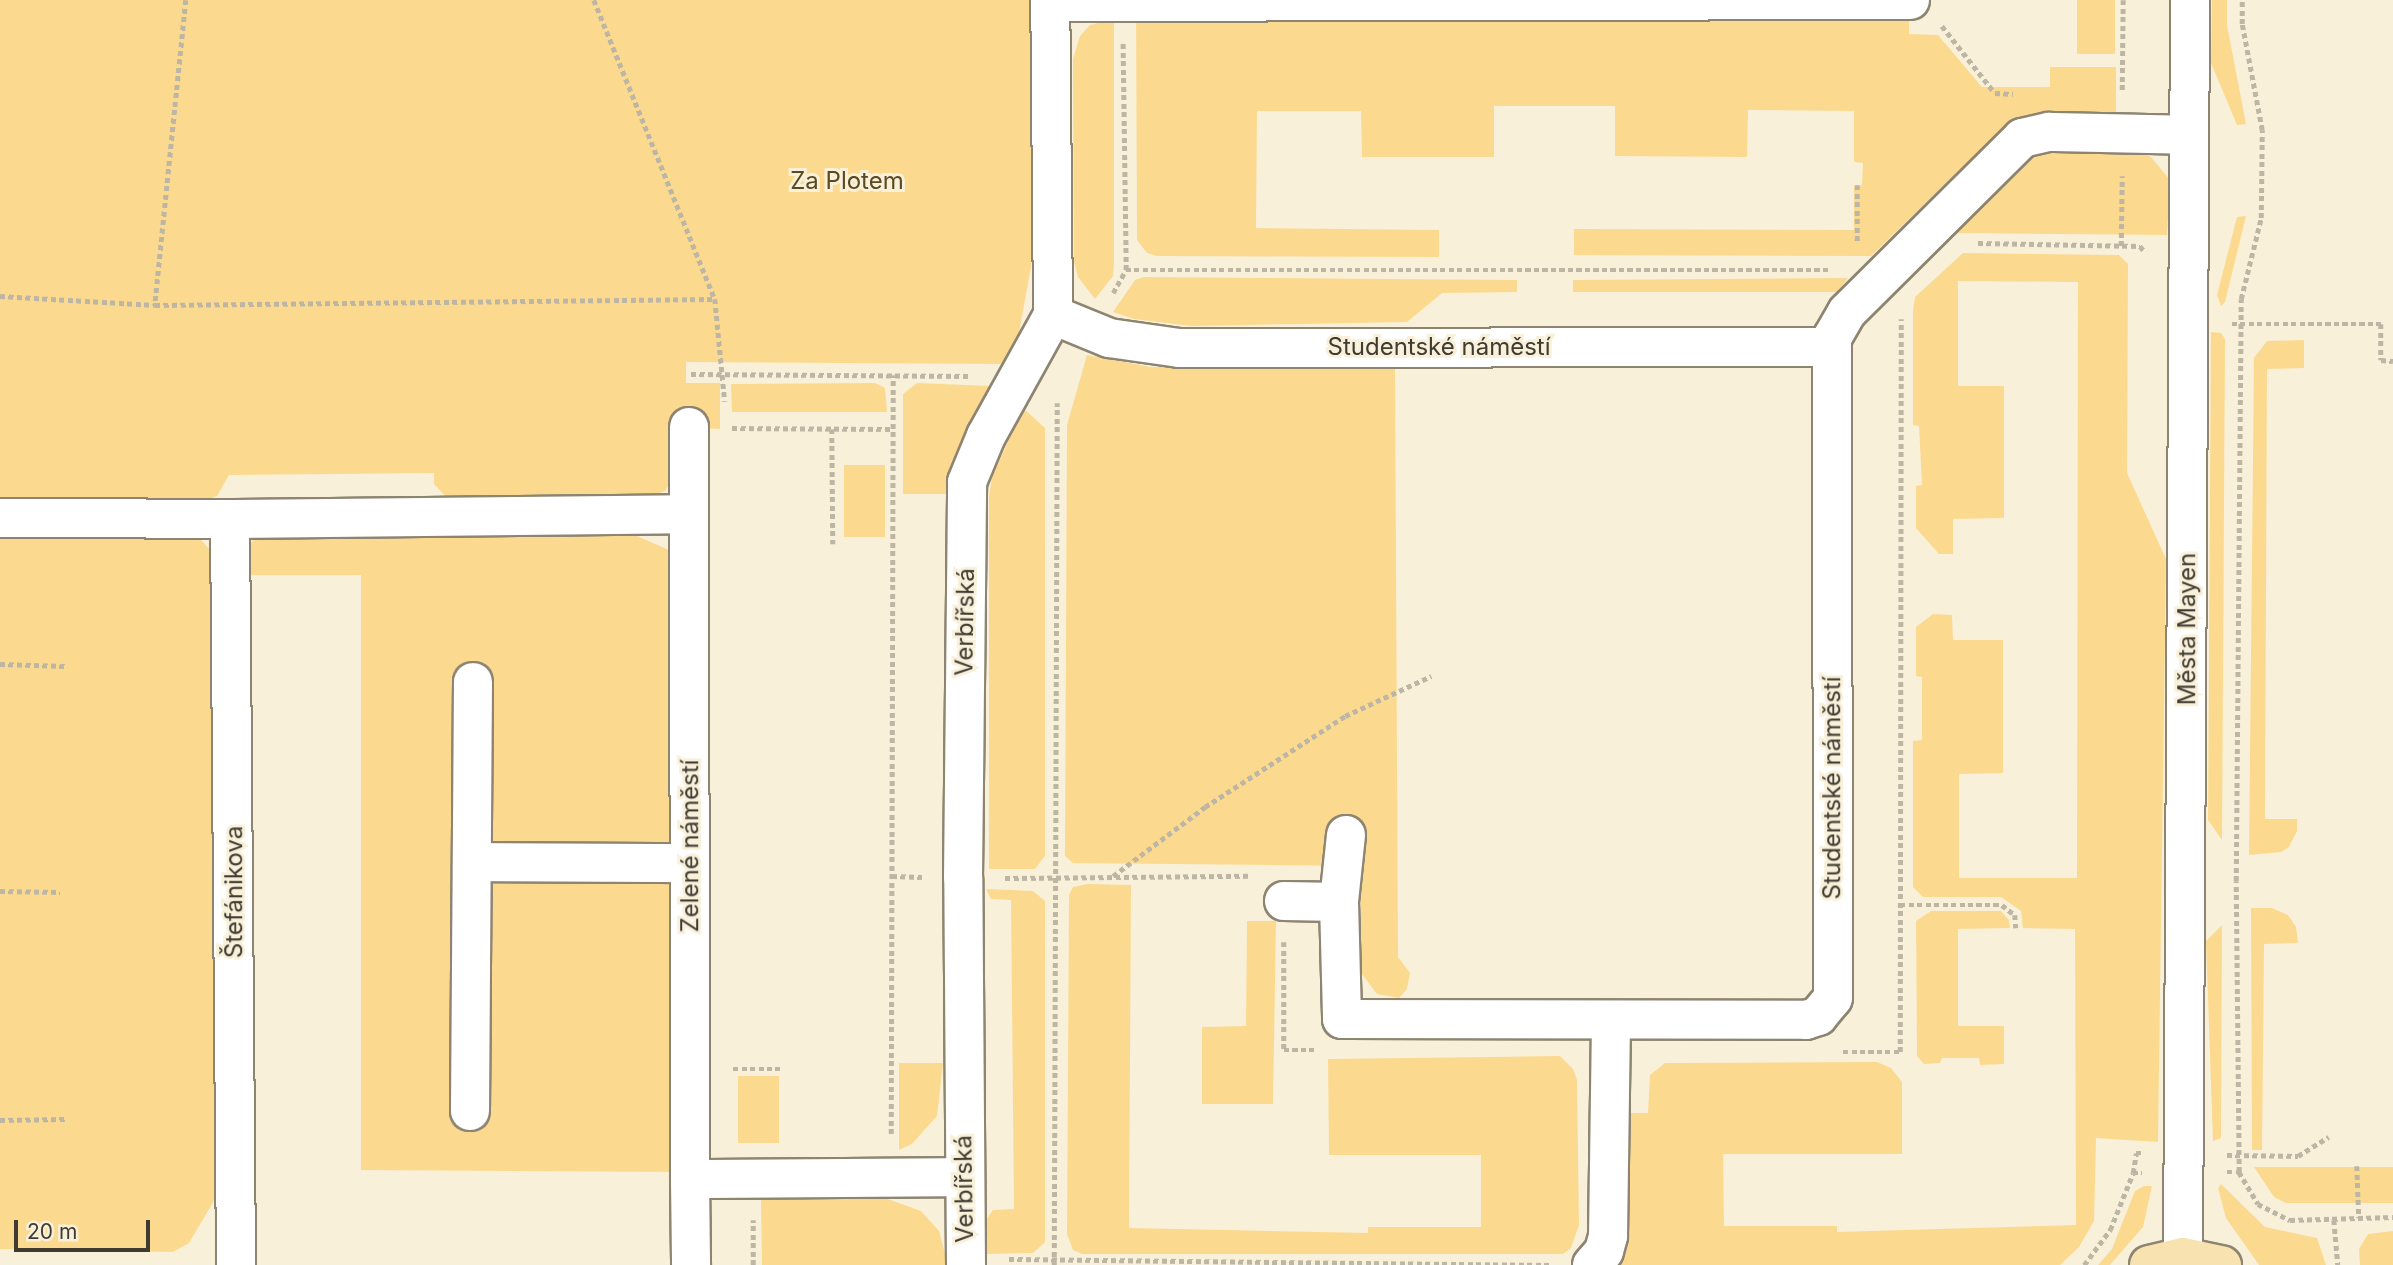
<!DOCTYPE html>
<meta charset="utf-8">
<style>
body{margin:0}
#map{position:relative;width:2393px;height:1265px;overflow:hidden;background:#f9f0da;font-family:Inter,sans-serif}
div>[style]{position:absolute}
.green>*{inset:0;background:#fbda90;transform-origin:0 0}
.path>*{height:4.5px;margin-top:-2.25px;transform-origin:0;background:repeating-linear-gradient(90deg,#bdb6a4 0 5px,transparent 0 8.5px)}
.roads{filter:drop-shadow(2px 0 #8d8471) drop-shadow(-2px 0 #8d8471) drop-shadow(0 2px #8d8471) drop-shadow(0 -2px #8d8471)}
.minor>*{height:38px;margin:-19px;padding:0 19px;transform-origin:19px;border-radius:19px;background:#fff}
.major>*{height:38px;margin:-19px;padding:0 19px;transform-origin:19px;border-radius:19px;background:#f7e2b0}
span{translate:-50% -50%;white-space:nowrap;text-align:center;line-height:1.15;-webkit-text-stroke:6px #f9f0da;paint-order:stroke}
.park-label{font-size:24px;color:#5b4920}
.street-label{font-size:24px;color:#3f3b33}
.scale{position:absolute;left:14px;top:1220px;width:136px;height:32px;box-sizing:border-box;border:4px solid #3f3b33;border-top:0;padding-left:9px;font-size:21px;line-height:24px;white-space:nowrap;color:#3f3b33;-webkit-text-stroke:5px #f9f0da;paint-order:stroke}
</style>
<div id="map">
<div class="green">
<i style="clip-path:polygon(0 0,1032px 0,1031px 267px,1019px 333px,1002px 364px,686px 362px,686px 383px,720px 383px,720px 429px,701px 428px,665px 491px,651px 496px,451px 502px,434px 484px,434px 473px,229px 475px,217px 496px,200px 502px,0 499px)"></i>
<i style="clip-path:polygon(1136px 0,1909px 16px,1909px 34px,1938px 35px,1982px 87px,2050px 87px,2050px 67px,2116px 67px,2116px 112px,2043px 114px,2005px 126px,1871px 256px,1574px 255px,1574px 229px,1854px 230px,1854px 186px,1862px 185px,1863px 163px,1854px 162px,1854px 111px,1748px 110px,1747px 157px,1615px 156px,1615px 106px,1494px 106px,1494px 157px,1362px 157px,1361px 111px,1257px 111px,1256px 228px,1439px 230px,1439px 257px,1157px 256px,1147px 253px,1137px 240px)"></i>
<i style="left:2077px;top:0;width:38px;height:54px"></i>
<i style="clip-path:polygon(2212px 0,2227px 0,2227px 25px,2246px 124px,2237px 125px,2211px 63px)"></i>
<i style="clip-path:polygon(1114px 19px,1114px 264px,1113px 276px,1095px 299px,1078px 277px,1074px 261px,1073px 59px,1080px 36px,1090px 25px)"></i>
<i style="clip-path:polygon(2042px 151px,2139px 151px,2151px 157px,2170px 180px,2167px 235px,1953px 233px,2028px 157px)"></i>
<i style="clip-path:polygon(2246px 216px,2225px 302px,2221px 306px,2217px 295px,2237px 217px)"></i>
<i style="clip-path:polygon(1963px 253px,2119px 255px,2128px 264px,2127px 473px,2166px 559px,2158px 1142px,2096px 1138px,2094px 1221px,2079px 1247px,2060px 1265px,1616px 1265px,1624px 1113px,1648px 1113px,1650px 1075px,1665px 1063px,1877px 1062px,1891px 1068px,1902px 1082px,1902px 1154px,1723px 1154px,1724px 1226px,1837px 1226px,1837px 1232px,2076px 1225px,2075px 929px,2023px 928px,2021px 911px,2001px 897px,1923px 897px,1913px 887px,1913px 741px,1922px 740px,1922px 677px,1916px 676px,1916px 627px,1933px 614px,1952px 615px,1953px 640px,2003px 640px,2003px 773px,1959px 774px,1959px 878px,2077px 878px,2078px 282px,1958px 281px,1958px 386px,2004px 386px,2004px 518px,1953px 519px,1953px 554px,1939px 554px,1916px 528px,1916px 486px,1922px 485px,1919px 426px,1913px 425px,1913px 310px,1915px 297px)"></i>
<i style="clip-path:polygon(1144px 277px,1517px 280px,1517px 292px,1442px 293px,1407px 322px,1191px 326px,1134px 319px,1113px 312px,1135px 280px)"></i>
<i style="clip-path:polygon(1848px 278px,1837px 292px,1573px 292px,1573px 280px)"></i>
<i style="clip-path:polygon(2211px 332px,2221px 333px,2225px 339px,2222px 840px,2208px 820px)"></i>
<i style="clip-path:polygon(2304px 340px,2304px 368px,2267px 369px,2265px 819px,2297px 819px,2297px 831px,2289px 847px,2281px 852px,2249px 855px,2254px 358px,2267px 341px)"></i>
<i style="clip-path:polygon(1087px 355px,1151px 367px,1395px 364px,1398px 957px,1410px 973px,1407px 989px,1399px 998px,1377px 994px,1361px 973px,1360px 866px,1073px 863px,1065px 856px,1067px 425px)"></i>
<i style="clip-path:polygon(875px 383px,885px 388px,887px 412px,732px 412px,731px 384px)"></i>
<i style="clip-path:polygon(917px 383px,990px 386px,955px 460px,949px 494px,903px 494px,903px 394px)"></i>
<i style="clip-path:polygon(1023px 408px,1045px 428px,1045px 856px,1035px 869px,989px 869px,989px 497px,992px 477px)"></i>
<i style="left:885px;top:465px;width:72px;height:41px;rotate:90deg"></i>
<i style="clip-path:polygon(0 532px,196px 534px,210px 550px,217px 573px,215px 1199px,189px 1243px,173px 1252px,0 1249px)"></i>
<i style="clip-path:polygon(630px 533px,669px 550px,672px 567px,680px 1172px,361px 1170px,361px 575px,249px 575px,246px 556px,250px 544px,258px 535px)"></i>
<i style="clip-path:polygon(1087px 884px,1131px 885px,1129px 1228px,1368px 1233px,1368px 1227px,1481px 1227px,1481px 1155px,1329px 1155px,1328px 1059px,1560px 1056px,1573px 1069px,1577px 1080px,1579px 1225px,1571px 1248px,1563px 1254px,1082px 1254px,1073px 1250px,1067px 1234px,1069px 895px,1073px 887px)"></i>
<i style="clip-path:polygon(986px 889px,1033px 891px,1045px 901px,1045px 1242px,1033px 1253px,987px 1254px,986px 1220px,993px 1210px,1014px 1209px,1011px 900px,991px 899px)"></i>
<i style="clip-path:polygon(2251px 908px,2272px 908px,2288px 915px,2296px 927px,2298px 943px,2264px 944px,2262px 1150px,2252px 1150px)"></i>
<i style="clip-path:polygon(1931px 911px,2001px 911px,2009px 920px,2010px 928px,1958px 929px,1958px 1026px,2004px 1026px,2004px 1064px,1980px 1065px,1979px 1058px,1942px 1058px,1940px 1063px,1924px 1064px,1917px 1056px,1916px 921px)"></i>
<i style="clip-path:polygon(1247px 921px,1276px 921px,1273px 1104px,1202px 1104px,1202px 1027px,1246px 1026px)"></i>
<i style="clip-path:polygon(2222px 925px,2221px 1138px,2213px 1141px,2206px 941px)"></i>
<i style="clip-path:polygon(899px 1063px,943px 1063px,937px 1116px,912px 1144px,899px 1150px)"></i>
<i style="left:738px;top:1076px;width:41px;height:67px"></i>
<i style="clip-path:polygon(2254px 1167px,2393px 1167px,2393px 1203px,2286px 1203px,2274px 1197px)"></i>
<i style="clip-path:polygon(2221px 1184px,2265px 1227px,2317px 1238px,2326px 1265px,2259px 1265px,2226px 1218px,2218px 1188px)"></i>
<i style="clip-path:polygon(2144px 1186px,2152px 1186px,2143px 1227px,2110px 1265px,2098px 1265px,2112px 1249px,2135px 1191px)"></i>
<i style="clip-path:polygon(882px 1197px,921px 1211px,939px 1231px,948px 1265px,762px 1265px,761px 1200px)"></i>
<i style="clip-path:polygon(2393px 1231px,2393px 1265px,2360px 1265px,2359px 1249px,2368px 1234px)"></i>
</div>
<div class="path">
<i style="left:186px;top:0;width:307px;rotate:95.8deg"></i>
<i style="left:155px;top:305px;width:560px;rotate:-0.61deg"></i>
<i style="left:594px;top:0;width:323px;rotate:68deg"></i>
<i style="left:715px;top:299px;width:103px;rotate:84.5deg"></i>
<i style="left:1942px;top:26px;width:85px;rotate:51.7deg"></i>
<i style="left:1995px;top:93px;width:18px;rotate:3deg"></i>
<i style="left:2122px;top:90px;width:90px;rotate:-89.4deg"></i>
<i style="left:1857px;top:241px;width:56px;rotate:-90deg"></i>
<i style="left:1978px;top:243px;width:162px;rotate:1.1deg"></i>
<i style="left:2140px;top:246px;width:8px;rotate:50deg"></i>
<i style="left:2121px;top:246px;width:70px;rotate:-89.2deg"></i>
<i style="left:1126px;top:270px;width:703px"></i>
<i style="left:1113px;top:293px;width:26px;rotate:-61deg"></i>
<i style="left:1126px;top:270px;width:227px;rotate:-90.8deg"></i>
<i style="left:0;top:296px;width:155px;rotate:3.3deg"></i>
<i style="left:2232px;top:324px;width:149px"></i>
<i style="left:2381px;top:324px;width:36px;rotate:90deg"></i>
<i style="left:2381px;top:360px;width:12px;rotate:5deg"></i>
<i style="left:691px;top:374px;width:279px;rotate:0.4deg"></i>
<i style="left:732px;top:428px;width:160px;rotate:0.4deg"></i>
<i style="left:832px;top:429px;width:115px;rotate:89.5deg"></i>
<i style="left:0;top:664px;width:65px;rotate:1.8deg"></i>
<i style="left:892px;top:876px;width:30px;rotate:2deg"></i>
<i style="left:1113px;top:876px;width:115px;rotate:-36.9deg"></i>
<i style="left:1205px;top:807px;width:167px;rotate:-33deg"></i>
<i style="left:1345px;top:716px;width:95px;rotate:-24.9deg"></i>
<i style="left:1005px;top:878px;width:246px;rotate:-0.5deg"></i>
<i style="left:0;top:891px;width:60px;rotate:1deg"></i>
<i style="left:1900px;top:905px;width:102px"></i>
<i style="left:2002px;top:905px;width:16px;rotate:38deg"></i>
<i style="left:2015px;top:915px;width:13px;rotate:86deg"></i>
<i style="left:1284px;top:942px;width:108px;rotate:90deg"></i>
<i style="left:1284px;top:1050px;width:30px"></i>
<i style="left:1843px;top:1052px;width:57px"></i>
<i style="left:1900px;top:1052px;width:733px;rotate:-89.92deg"></i>
<i style="left:733px;top:1069px;width:50px"></i>
<i style="left:0;top:1120px;width:66px;rotate:-0.9deg"></i>
<i style="left:891px;top:1134px;width:759px;rotate:-89.85deg"></i>
<i style="left:2227px;top:1155px;width:71px;rotate:0.8deg"></i>
<i style="left:2298px;top:1156px;width:36px;rotate:-32deg"></i>
<i style="left:2357px;top:1166px;width:52px;rotate:87.8deg"></i>
<i style="left:2227px;top:1172px;width:12px"></i>
<i style="left:2239px;top:1172px;width:37px;rotate:59deg"></i>
<i style="left:2258px;top:1204px;width:36px;rotate:27deg"></i>
<i style="left:2290px;top:1220px;width:103px;rotate:-1.7deg"></i>
<i style="left:2239px;top:1172px;width:291px;rotate:-90.6deg"></i>
<i style="left:2236px;top:881px;width:582px;rotate:-89.51deg"></i>
<i style="left:2241px;top:299px;width:83px;rotate:-76.1deg"></i>
<i style="left:2261px;top:218px;width:88px;rotate:-89.3deg"></i>
<i style="left:2262px;top:130px;width:108px;rotate:-100.7deg"></i>
<i style="left:2242px;top:24px;width:24px;rotate:-90deg"></i>
<i style="left:2133px;top:1173px;width:20px;rotate:-81deg"></i>
<i style="left:2136px;top:1153px;width:5px"></i>
<i style="left:2334px;top:1220px;width:45px;rotate:84.9deg"></i>
<i style="left:1009px;top:1259px;width:541px;rotate:0.64deg"></i>
<i style="left:753px;top:1265px;width:45px;rotate:-90deg"></i>
<i style="left:1054px;top:1265px;width:862px;rotate:-89.8deg"></i>
<i style="left:2084px;top:1265px;width:44px;rotate:-53.4deg"></i>
<i style="left:2110px;top:1230px;width:61px;rotate:-68deg"></i>
<i style="left:2133px;top:1173px;width:9px"></i>
</div>
<div class="roads">
<div class="minor">
<i style="left:1050px;top:2px;width:860px;rotate:-0.13deg"></i>
<i style="left:1053px;top:315px;width:61px;rotate:22.3deg"></i>
<i style="left:1109px;top:338px;width:71px;rotate:8.1deg"></i>
<i style="left:1179px;top:348px;width:651px;rotate:-0.09deg"></i>
<i style="left:689px;top:427px;width:752px;rotate:89.92deg"></i>
<i style="left:690px;top:1179px;width:273px;rotate:-0.4deg"></i>
<i style="left:0;top:518px;width:230px;rotate:0.2deg"></i>
<i style="left:230px;top:519px;width:746px;rotate:89.54deg"></i>
<i style="left:230px;top:519px;width:459px;rotate:-0.6deg"></i>
<i style="left:1346px;top:835px;width:67px;rotate:96deg"></i>
<i style="left:1339px;top:902px;width:117px;rotate:88.5deg"></i>
<i style="left:1342px;top:1019px;width:464px;rotate:0.1deg"></i>
<i style="left:1806px;top:1020px;width:13px;rotate:-18deg"></i>
<i style="left:1818px;top:1016px;width:23px;rotate:-50deg"></i>
<i style="left:1833px;top:998px;width:660px;rotate:-90.09deg"></i>
<i style="left:1832px;top:338px;width:30px;rotate:-60deg"></i>
<i style="left:1847px;top:312px;width:247px;rotate:-44.8deg"></i>
<i style="left:2022px;top:138px;width:28px;rotate:-13deg"></i>
<i style="left:2049px;top:132px;width:140px;rotate:1.2deg"></i>
<i style="left:472px;top:862px;width:218px;rotate:0.3deg"></i>
<i style="left:1284px;top:901px;width:55px;rotate:1deg"></i>
<i style="left:470px;top:1111px;width:429px;rotate:-89.6deg"></i>
<i style="left:690px;top:1179px;width:86px;rotate:89.3deg"></i>
<i style="left:2183px;top:1257px;width:1257px;rotate:-89.68deg"></i>
<i style="left:966px;top:1265px;width:387px;rotate:-90.4deg"></i>
<i style="left:963px;top:878px;width:396px;rotate:-89.4deg"></i>
<i style="left:967px;top:482px;width:50px;rotate:-67.6deg"></i>
<i style="left:986px;top:436px;width:138px;rotate:-61deg"></i>
<i style="left:1053px;top:315px;width:315px;rotate:-90.5deg"></i>
<i style="left:1592px;top:1265px;width:18px;rotate:-49deg"></i>
<i style="left:1604px;top:1251px;width:16px;rotate:-75deg"></i>
<i style="left:1608px;top:1236px;width:216px;rotate:-89.2deg"></i>
</div>
<div class="major">
<i style="left:2149px;top:1265px;width:35px;rotate:-13deg"></i>
<i style="left:2183px;top:1257px;width:40px;rotate:12deg"></i>
</div>
</div>
<div class="park-label">
<span style="left:847px;top:181px">Za Plotem</span>
</div>
<div class="street-label">
<span style="left:1439px;top:347px">Studentské náměstí</span>
<span style="left:965px;top:622px;rotate:-89deg">Verbířská</span>
<span style="left:2187px;top:629px;rotate:-90deg">Města Mayen</span>
<span style="left:1832px;top:788px;rotate:-90deg">Studentské náměstí</span>
<span style="left:690px;top:846px;rotate:-90deg">Zelené náměstí</span>
<span style="left:234px;top:892px;rotate:-90deg">Štefánikova</span>
<span style="left:964px;top:1189px;rotate:-91deg">Verbířská</span>
</div>
<div class="scale">20 m</div>
</div>
